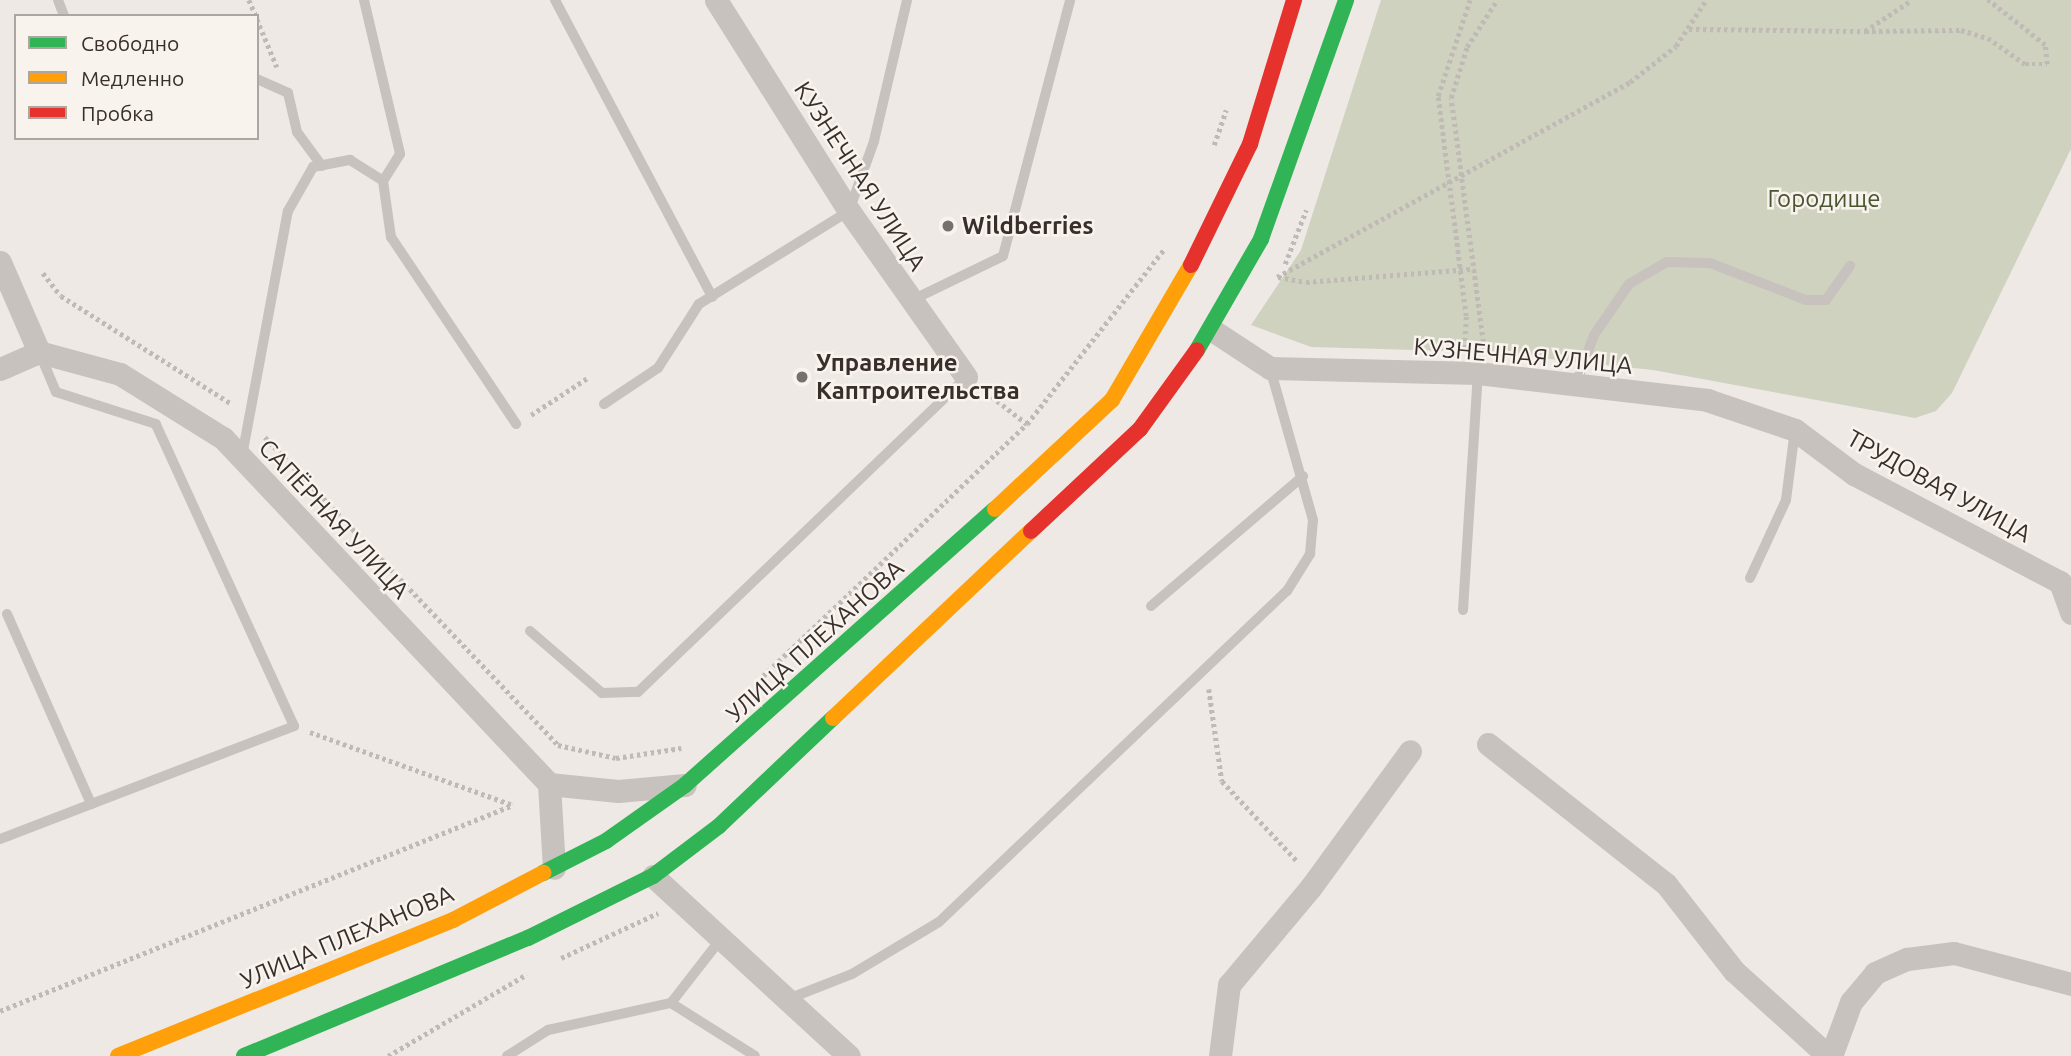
<!DOCTYPE html>
<meta charset="utf-8">
<style>
body{margin:0}
#map{position:relative;width:2071px;height:1056px;overflow:hidden;background:#eee9e5;font-family:Ubuntu,sans-serif}
div>[style]{position:absolute}
.green>*{inset:0;background:#d0d2c0}
.path>*{height:4.5px;margin-top:-2.25px;transform-origin:0;background:repeating-linear-gradient(90deg,#c0bab6 0 3.5px,transparent 0 7px)}
.lane>*{height:10px;margin:-5px;padding:0 5px;transform-origin:5px;border-radius:5px;background:#c7c2be}
.street>*{height:23px;margin:-11.5px;padding:0 11.5px;transform-origin:11.5px;border-radius:11.5px;background:#c7c2be}
.fast>*{height:16px;margin:-8px;padding:0 8px;transform-origin:8px;border-radius:8px;background:#30b455}
.slow>*{height:16px;margin:-8px;padding:0 8px;transform-origin:8px;border-radius:8px;background:#ff9f0a}
.jam>*{height:16px;margin:-8px;padding:0 8px;transform-origin:8px;border-radius:8px;background:#e5322d}
.dots>*{width:19px;height:19px;translate:-50% -50%;box-sizing:border-box;border:4px solid #f9f3ee;border-radius:50%}
span{translate:-50% -50%;white-space:nowrap;text-align:center;line-height:1.15;-webkit-text-stroke:5px #f9f3ee;paint-order:stroke}
.street-label{font-size:24px;color:#382f2c}
.park-label{font-size:24px;color:#4a5531}
.poi-label{font-size:24px;color:#382f2c;font-weight:700}
.left{translate:0 -50%;text-align:left}
.legend{position:absolute;left:14px;top:14px;width:245px;height:126px;box-sizing:border-box;background:#f9f3ee;border:2px solid #aca5a0;margin:0;padding:9px 12px;list-style:none;font-size:21px;color:#382f2c}
.legend li{display:flex;align-items:center;gap:14px;height:35px}
.legend b{width:35px;border:2px solid #aca5a0}
</style>
<div id="map">
<div class="green">
<i style="clip-path:polygon(1381px 0,2071px 0,2071px 149px,1952px 393px,1936px 411px,1915px 418px,1653px 370px,1484px 352px,1311px 347px,1251px 325px,1301px 250px)"></i>
</div>
<div class="path">
<i style="left:249px;top:0;width:17px;rotate:66deg"></i>
<i style="left:257px;top:19px;width:52px;rotate:67.4deg"></i>
<i style="left:1689px;top:29px;width:176px;rotate:0.7deg"></i>
<i style="left:1865px;top:31px;width:56px;rotate:-33.4deg"></i>
<i style="left:1865px;top:31px;width:96px;rotate:-0.6deg"></i>
<i style="left:1961px;top:30px;width:28px;rotate:17deg"></i>
<i style="left:1988px;top:38px;width:45px;rotate:35.1deg"></i>
<i style="left:2025px;top:64px;width:22px"></i>
<i style="left:2047px;top:64px;width:19px;rotate:-96deg"></i>
<i style="left:2045px;top:45px;width:73px;rotate:-141.7deg"></i>
<i style="left:1214px;top:145px;width:37px;rotate:-71deg"></i>
<i style="left:1285px;top:264px;width:58px;rotate:-68.7deg"></i>
<i style="left:43px;top:273px;width:29px;rotate:52deg"></i>
<i style="left:61px;top:296px;width:202px;rotate:32.3deg"></i>
<i style="left:1277px;top:277px;width:403px;rotate:-28.9deg"></i>
<i style="left:1630px;top:82px;width:58px;rotate:-38deg"></i>
<i style="left:1676px;top:46px;width:55px;rotate:-56.9deg"></i>
<i style="left:1278px;top:277px;width:28px;rotate:10deg"></i>
<i style="left:1306px;top:282px;width:168px;rotate:-4.5deg"></i>
<i style="left:1464px;top:348px;width:32px;rotate:-86deg"></i>
<i style="left:1466px;top:316px;width:222px;rotate:-97.3deg"></i>
<i style="left:1438px;top:96px;width:101px;rotate:-71.6deg"></i>
<i style="left:1484px;top:349px;width:253px;rotate:-97.5deg"></i>
<i style="left:1451px;top:98px;width:53px;rotate:-72.6deg"></i>
<i style="left:1467px;top:47px;width:56px;rotate:-57.4deg"></i>
<i style="left:986px;top:392px;width:52px;rotate:38deg"></i>
<i style="left:531px;top:415px;width:69px;rotate:-33.2deg"></i>
<i style="left:265px;top:437px;width:425px;rotate:46.4deg"></i>
<i style="left:558px;top:745px;width:59px;rotate:12.6deg"></i>
<i style="left:616px;top:758px;width:66px;rotate:-8.7deg"></i>
<i style="left:763px;top:676px;width:365px;rotate:-43.7deg"></i>
<i style="left:1027px;top:424px;width:222px;rotate:-51.9deg"></i>
<i style="left:1209px;top:689px;width:93px;rotate:82deg"></i>
<i style="left:1222px;top:781px;width:111px;rotate:46.8deg"></i>
<i style="left:310px;top:732px;width:216px;rotate:19.8deg"></i>
<i style="left:561px;top:958px;width:107px;rotate:-24.9deg"></i>
<i style="left:0;top:1011px;width:553px;rotate:-21.88deg"></i>
<i style="left:388px;top:1056px;width:161px;rotate:-30.5deg"></i>
</div>
<div class="lane">
<i style="left:58px;top:0;width:17px;rotate:69deg"></i>
<i style="left:364px;top:0;width:158px;rotate:76.8deg"></i>
<i style="left:400px;top:154px;width:32px;rotate:122deg"></i>
<i style="left:555px;top:0;width:336px;rotate:62.1deg"></i>
<i style="left:257px;top:79px;width:34px;rotate:24deg"></i>
<i style="left:288px;top:93px;width:40px;rotate:77deg"></i>
<i style="left:297px;top:132px;width:42px;rotate:53.7deg"></i>
<i style="left:910px;top:301px;width:103px;rotate:-25.8deg"></i>
<i style="left:1003px;top:256px;width:265px;rotate:-75.3deg"></i>
<i style="left:1576px;top:384px;width:52px;rotate:-69.8deg"></i>
<i style="left:1594px;top:335px;width:62px;rotate:-55.5deg"></i>
<i style="left:1629px;top:284px;width:44px;rotate:-30.1deg"></i>
<i style="left:1667px;top:262px;width:43px;rotate:1.3deg"></i>
<i style="left:1710px;top:263px;width:103px;rotate:21.1deg"></i>
<i style="left:1806px;top:300px;width:20px"></i>
<i style="left:1826px;top:300px;width:42px;rotate:-54.8deg"></i>
<i style="left:604px;top:404px;width:65px;rotate:-33.7deg"></i>
<i style="left:658px;top:368px;width:76px;rotate:-57.4deg"></i>
<i style="left:699px;top:304px;width:176px;rotate:-31.8deg"></i>
<i style="left:849px;top:211px;width:74px;rotate:-70.3deg"></i>
<i style="left:874px;top:141px;width:145px;rotate:-76.8deg"></i>
<i style="left:242px;top:456px;width:249px;rotate:-79.4deg"></i>
<i style="left:288px;top:211px;width:51px;rotate:-60.4deg"></i>
<i style="left:313px;top:167px;width:38px;rotate:-11deg"></i>
<i style="left:350px;top:160px;width:39px;rotate:32deg"></i>
<i style="left:383px;top:181px;width:57px;rotate:81.9deg"></i>
<i style="left:391px;top:237px;width:225px;rotate:56.2deg"></i>
<i style="left:1750px;top:578px;width:86px;rotate:-65.2deg"></i>
<i style="left:1786px;top:500px;width:71px;rotate:-82.7deg"></i>
<i style="left:1151px;top:606px;width:200px;rotate:-40.5deg"></i>
<i style="left:1463px;top:610px;width:237px;rotate:-86.4deg"></i>
<i style="left:7px;top:614px;width:208px;rotate:66.1deg"></i>
<i style="left:530px;top:631px;width:95px;rotate:40.7deg"></i>
<i style="left:602px;top:693px;width:36px;rotate:-2deg"></i>
<i style="left:638px;top:692px;width:455px;rotate:-43.8deg"></i>
<i style="left:0;top:839px;width:315px;rotate:-21deg"></i>
<i style="left:294px;top:726px;width:332px;rotate:-114.6deg"></i>
<i style="left:156px;top:424px;width:105px;rotate:-162.3deg"></i>
<i style="left:56px;top:392px;width:41px;rotate:-112.8deg"></i>
<i style="left:788px;top:999px;width:69px;rotate:-21.3deg"></i>
<i style="left:852px;top:974px;width:101px;rotate:-30.9deg"></i>
<i style="left:939px;top:922px;width:480px;rotate:-43.6deg"></i>
<i style="left:1287px;top:591px;width:44px;rotate:-58.1deg"></i>
<i style="left:1310px;top:554px;width:34px;rotate:-85deg"></i>
<i style="left:1313px;top:520px;width:158px;rotate:-105.8deg"></i>
<i style="left:671px;top:1003px;width:99px;rotate:32.2deg"></i>
<i style="left:507px;top:1056px;width:49px;rotate:-32.4deg"></i>
<i style="left:548px;top:1030px;width:126px;rotate:-12.4deg"></i>
<i style="left:671px;top:1003px;width:80px;rotate:-52.1deg"></i>
</div>
<div class="street">
<i style="left:716px;top:0;width:249px;rotate:57.8deg"></i>
<i style="left:849px;top:211px;width:203px;rotate:54.8deg"></i>
<i style="left:0;top:262px;width:98px;rotate:66.6deg"></i>
<i style="left:1212px;top:330px;width:69px;rotate:33.2deg"></i>
<i style="left:1270px;top:368px;width:208px;rotate:1.4deg"></i>
<i style="left:1478px;top:373px;width:231px;rotate:6.7deg"></i>
<i style="left:1707px;top:400px;width:93px;rotate:18.8deg"></i>
<i style="left:1795px;top:430px;width:74px;rotate:36.7deg"></i>
<i style="left:1854px;top:474px;width:233px;rotate:27.7deg"></i>
<i style="left:2060px;top:582px;width:33px;rotate:70deg"></i>
<i style="left:39px;top:352px;width:84px;rotate:15.2deg"></i>
<i style="left:120px;top:374px;width:121px;rotate:31.9deg"></i>
<i style="left:223px;top:438px;width:475px;rotate:46.7deg"></i>
<i style="left:549px;top:784px;width:84px;rotate:86.6deg"></i>
<i style="left:0;top:369px;width:43px;rotate:-23.6deg"></i>
<i style="left:1488px;top:744px;width:226px;rotate:38.2deg"></i>
<i style="left:1666px;top:884px;width:110px;rotate:52deg"></i>
<i style="left:1734px;top:971px;width:127px;rotate:42.1deg"></i>
<i style="left:549px;top:784px;width:69px;rotate:5.8deg"></i>
<i style="left:618px;top:791px;width:67px;rotate:-5.1deg"></i>
<i style="left:653px;top:876px;width:266px;rotate:42.6deg"></i>
<i style="left:1220px;top:1056px;width:72px;rotate:-82.8deg"></i>
<i style="left:1229px;top:985px;width:128px;rotate:-50.1deg"></i>
<i style="left:1311px;top:887px;width:168px;rotate:-53.9deg"></i>
<i style="left:1831px;top:1056px;width:58px;rotate:-69.7deg"></i>
<i style="left:1851px;top:1002px;width:38px;rotate:-50deg"></i>
<i style="left:1875px;top:973px;width:35px;rotate:-24deg"></i>
<i style="left:1907px;top:959px;width:47px;rotate:-7.3deg"></i>
<i style="left:1954px;top:953px;width:121px;rotate:14.8deg"></i>
</div>
<div class="fast">
<i style="left:1197px;top:350px;width:128px;rotate:-60deg"></i>
<i style="left:1261px;top:239px;width:254px;rotate:-70.4deg"></i>
<i style="left:543px;top:873px;width:71px;rotate:-26.9deg"></i>
<i style="left:606px;top:841px;width:97px;rotate:-35.3deg"></i>
<i style="left:685px;top:785px;width:415px;rotate:-41.7deg"></i>
<i style="left:244px;top:1056px;width:308px;rotate:-22.6deg"></i>
<i style="left:528px;top:938px;width:140px;rotate:-26.4deg"></i>
<i style="left:653px;top:876px;width:83px;rotate:-37.1deg"></i>
<i style="left:719px;top:826px;width:157px;rotate:-43.5deg"></i>
</div>
<div class="slow">
<i style="left:995px;top:509px;width:160px;rotate:-43deg"></i>
<i style="left:1112px;top:400px;width:156px;rotate:-59.7deg"></i>
<i style="left:833px;top:718px;width:272px;rotate:-43.4deg"></i>
<i style="left:118px;top:1056px;width:362px;rotate:-22.1deg"></i>
<i style="left:453px;top:920px;width:102px;rotate:-27.6deg"></i>
</div>
<div class="jam">
<i style="left:1191px;top:265px;width:135px;rotate:-64deg"></i>
<i style="left:1250px;top:144px;width:151px;rotate:-73deg"></i>
<i style="left:1031px;top:531px;width:149px;rotate:-43.1deg"></i>
<i style="left:1140px;top:429px;width:97px;rotate:-54.2deg"></i>
</div>
<div class="dots">
<i style="left:948px;top:226px;background:#78706d"></i>
<i style="left:802px;top:377px;background:#78706d"></i>
</div>
<div class="street-label">
<span style="left:860px;top:176px;rotate:57deg">КУЗНЕЧНАЯ УЛИЦА</span>
<span style="left:1523px;top:356px;rotate:5deg">КУЗНЕЧНАЯ УЛИЦА</span>
<span style="left:1939px;top:486px;rotate:29deg">ТРУДОВАЯ УЛИЦА</span>
<span style="left:334px;top:519px;rotate:47deg">САПЁРНАЯ УЛИЦА</span>
<span style="left:815px;top:641px;rotate:-42deg">УЛИЦА ПЛЕХАНОВА</span>
<span style="left:347px;top:937px;rotate:-23deg">УЛИЦА ПЛЕХАНОВА</span>
</div>
<div class="park-label">
<span style="left:1824px;top:199px">Городище</span>
</div>
<div class="poi-label">
<span class="left" style="left:962px;top:226px">Wildberries</span>
<span class="left" style="left:816px;top:377px">Управление<br>Каптроительства</span>
</div>
<ul class="legend">
<li><b style="height:9px;background:#30b455"></b>Свободно</li>
<li><b style="height:9px;background:#ff9f0a"></b>Медленно</li>
<li><b style="height:9px;background:#e5322d"></b>Пробка</li>
</ul>
</div>
